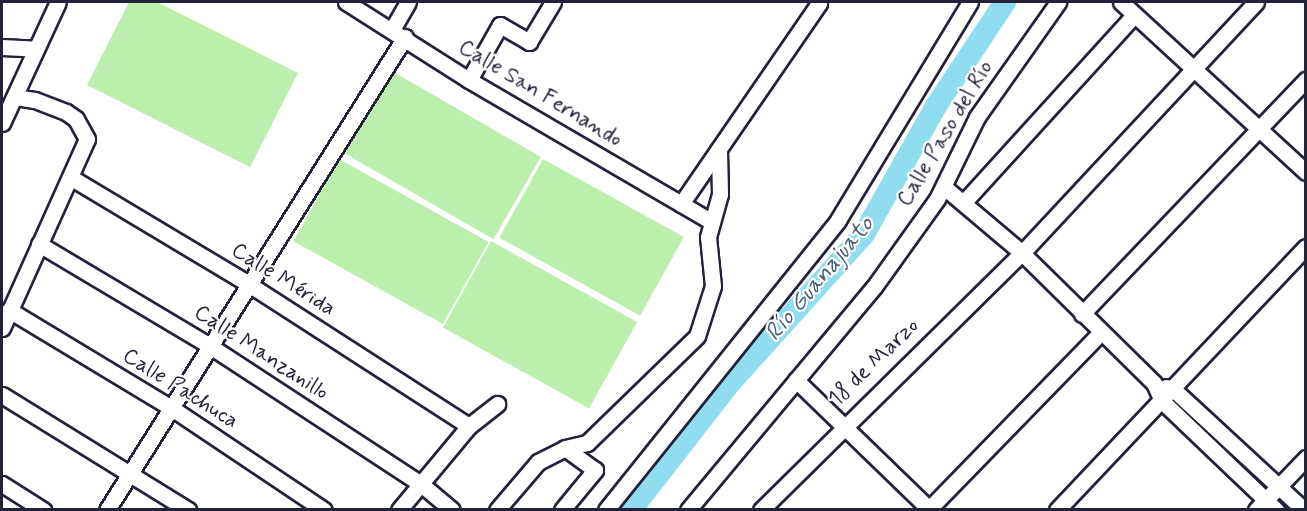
<!DOCTYPE html>
<meta charset="utf-8">
<style>
body{margin:0}
#map{position:relative;width:1307px;height:511px;overflow:hidden;background:#fff;font-family:Mynerve,sans-serif}
div>[style]{position:absolute}
.green>*{inset:0;background:#bceeae;transform-origin:0 0}
.river>*{height:22px;margin:-11px;padding:0 11px;transform-origin:11px;border-radius:11px;background:#8fddee}
.roads{filter:drop-shadow(2px 0 #22223b) drop-shadow(-2px 0 #22223b) drop-shadow(0 2px #22223b) drop-shadow(0 -2px #22223b)}
.street>*{height:15px;margin:-7.5px;padding:0 7.5px;transform-origin:7.5px;border-radius:7.5px;background:#fff}
span{translate:-50% -50%;white-space:nowrap;text-align:center;line-height:1.15;-webkit-text-stroke:4.5px #fff;paint-order:stroke}
.street-label{font-size:22px;color:#22223b}
.water-label{font-size:24px;color:#435a71;font-style:italic}
.frame{position:absolute;inset:0;border:3px solid #22223b;pointer-events:none}
</style>
<div id="map">
<div class="green">
<i style="clip-path:polygon(129px 2px,157px 2px,298px 73px,250px 167px,87px 85px)"></i>
<i style="left:392px;top:71px;width:172px;height:95px;rotate:30deg"></i>
<i style="left:339px;top:159px;width:171px;height:94px;rotate:29deg"></i>
<i style="left:543px;top:159px;width:161px;height:90px;rotate:29deg"></i>
<i style="left:491px;top:241px;width:167px;height:99px;rotate:29deg"></i>
</div>
<div class="river">
<i style="left:631px;top:510px;width:161px;rotate:-52.1deg"></i>
<i style="left:730px;top:383px;width:200px;rotate:-48deg"></i>
<i style="left:864px;top:234px;width:147px;rotate:-60.6deg"></i>
<i style="left:936px;top:106px;width:125px;rotate:-56.4deg"></i>
</div>
<div class="roads">
<div class="street">
<i style="left:346px;top:2px;width:146px;rotate:32.4deg"></i>
<i style="left:469px;top:80px;width:281px;rotate:30.3deg"></i>
<i style="left:1121px;top:2px;width:251px;rotate:42.6deg"></i>
<i style="left:393px;top:28px;width:30px;rotate:-60deg"></i>
<i style="left:2px;top:47px;width:34px;rotate:3deg"></i>
<i style="left:469px;top:80px;width:63px;rotate:-60.6deg"></i>
<i style="left:500px;top:25px;width:34px;rotate:30deg"></i>
<i style="left:529px;top:42px;width:47px;rotate:-59deg"></i>
<i style="left:2px;top:123px;width:133px;rotate:-65.2deg"></i>
<i style="left:70px;top:177px;width:206px;rotate:30.9deg"></i>
<i style="left:247px;top:283px;width:264px;rotate:32.8deg"></i>
<i style="left:944px;top:187px;width:102px;rotate:40.2deg"></i>
<i style="left:1022px;top:253px;width:185px;rotate:44.6deg"></i>
<i style="left:1154px;top:383px;width:20px;rotate:66deg"></i>
<i style="left:1162px;top:401px;width:158px;rotate:43.7deg"></i>
<i style="left:964px;top:202px;width:253px;rotate:-47.7deg"></i>
<i style="left:681px;top:204px;width:244px;rotate:-55.5deg"></i>
<i style="left:819px;top:3px;width:2px;rotate:-153deg"></i>
<i style="left:39px;top:244px;width:199px;rotate:30.8deg"></i>
<i style="left:210px;top:346px;width:252px;rotate:33.2deg"></i>
<i style="left:421px;top:484px;width:40px;rotate:40deg"></i>
<i style="left:9px;top:310px;width:188px;rotate:31.1deg"></i>
<i style="left:170px;top:407px;width:185px;rotate:33.8deg"></i>
<i style="left:1082px;top:314px;width:324px;rotate:-46.3deg"></i>
<i style="left:2px;top:328px;width:207px;rotate:-65.8deg"></i>
<i style="left:87px;top:139px;width:23px;rotate:-119deg"></i>
<i style="left:76px;top:119px;width:12px;rotate:-145deg"></i>
<i style="left:66px;top:112px;width:34px;rotate:-159deg"></i>
<i style="left:34px;top:100px;width:20px;rotate:-171deg"></i>
<i style="left:796px;top:380px;width:187px;rotate:44.1deg"></i>
<i style="left:1166px;top:387px;width:7px;rotate:16deg"></i>
<i style="left:1173px;top:389px;width:178px;rotate:42.7deg"></i>
<i style="left:2px;top:395px;width:219px;rotate:31.7deg"></i>
<i style="left:2px;top:484px;width:49px;rotate:32.4deg"></i>
<i style="left:107px;top:510px;width:559px;rotate:-57.79deg"></i>
<i style="left:399px;top:510px;width:109px;rotate:-50.2deg"></i>
<i style="left:469px;top:426px;width:36px;rotate:-38deg"></i>
<i style="left:497px;top:510px;width:63px;rotate:-49.5deg"></i>
<i style="left:538px;top:462px;width:30px;rotate:-27deg"></i>
<i style="left:565px;top:448px;width:23px;rotate:-13deg"></i>
<i style="left:587px;top:443px;width:153px;rotate:-44.2deg"></i>
<i style="left:697px;top:336px;width:52px;rotate:-72.3deg"></i>
<i style="left:713px;top:286px;width:49px;rotate:-95.8deg"></i>
<i style="left:708px;top:237px;width:45px;rotate:-74.4deg"></i>
<i style="left:720px;top:194px;width:45px;rotate:-91.3deg"></i>
<i style="left:562px;top:510px;width:52px;rotate:-50.5deg"></i>
<i style="left:595px;top:470px;width:37px;rotate:-144deg"></i>
<i style="left:606px;top:510px;width:371px;rotate:-51.3deg"></i>
<i style="left:838px;top:220px;width:255px;rotate:-58.8deg"></i>
<i style="left:688px;top:510px;width:290px;rotate:-50.2deg"></i>
<i style="left:874px;top:287px;width:108px;rotate:-54.4deg"></i>
<i style="left:937px;top:199px;width:91px;rotate:-64deg"></i>
<i style="left:977px;top:117px;width:141px;rotate:-54.8deg"></i>
<i style="left:761px;top:510px;width:366px;rotate:-44.6deg"></i>
<i style="left:1022px;top:253px;width:343px;rotate:-47deg"></i>
<i style="left:928px;top:510px;width:247px;rotate:-45.8deg"></i>
<i style="left:1057px;top:510px;width:362px;rotate:-46.6deg"></i>
<i style="left:1256px;top:510px;width:72px;rotate:-46.1deg"></i>
</div>
</div>
<div class="street-label">
<span style="left:540px;top:94px;rotate:31deg">Calle San Fernando</span>
<span style="left:946px;top:134px;rotate:-59deg">Calle Paso del Río</span>
<span style="left:283px;top:280px;rotate:32deg">Calle Mérida</span>
<span style="left:261px;top:353px;rotate:33deg">Calle Manzanillo</span>
<span style="left:874px;top:363px;rotate:-44deg">18 de Marzo</span>
<span style="left:180px;top:389px;rotate:32deg">Calle Pachuca</span>
</div>
<div class="water-label">
<span style="left:820px;top:279px;rotate:-50deg">Río Guanajuato</span>
</div>
<div class="frame"></div>
</div>
